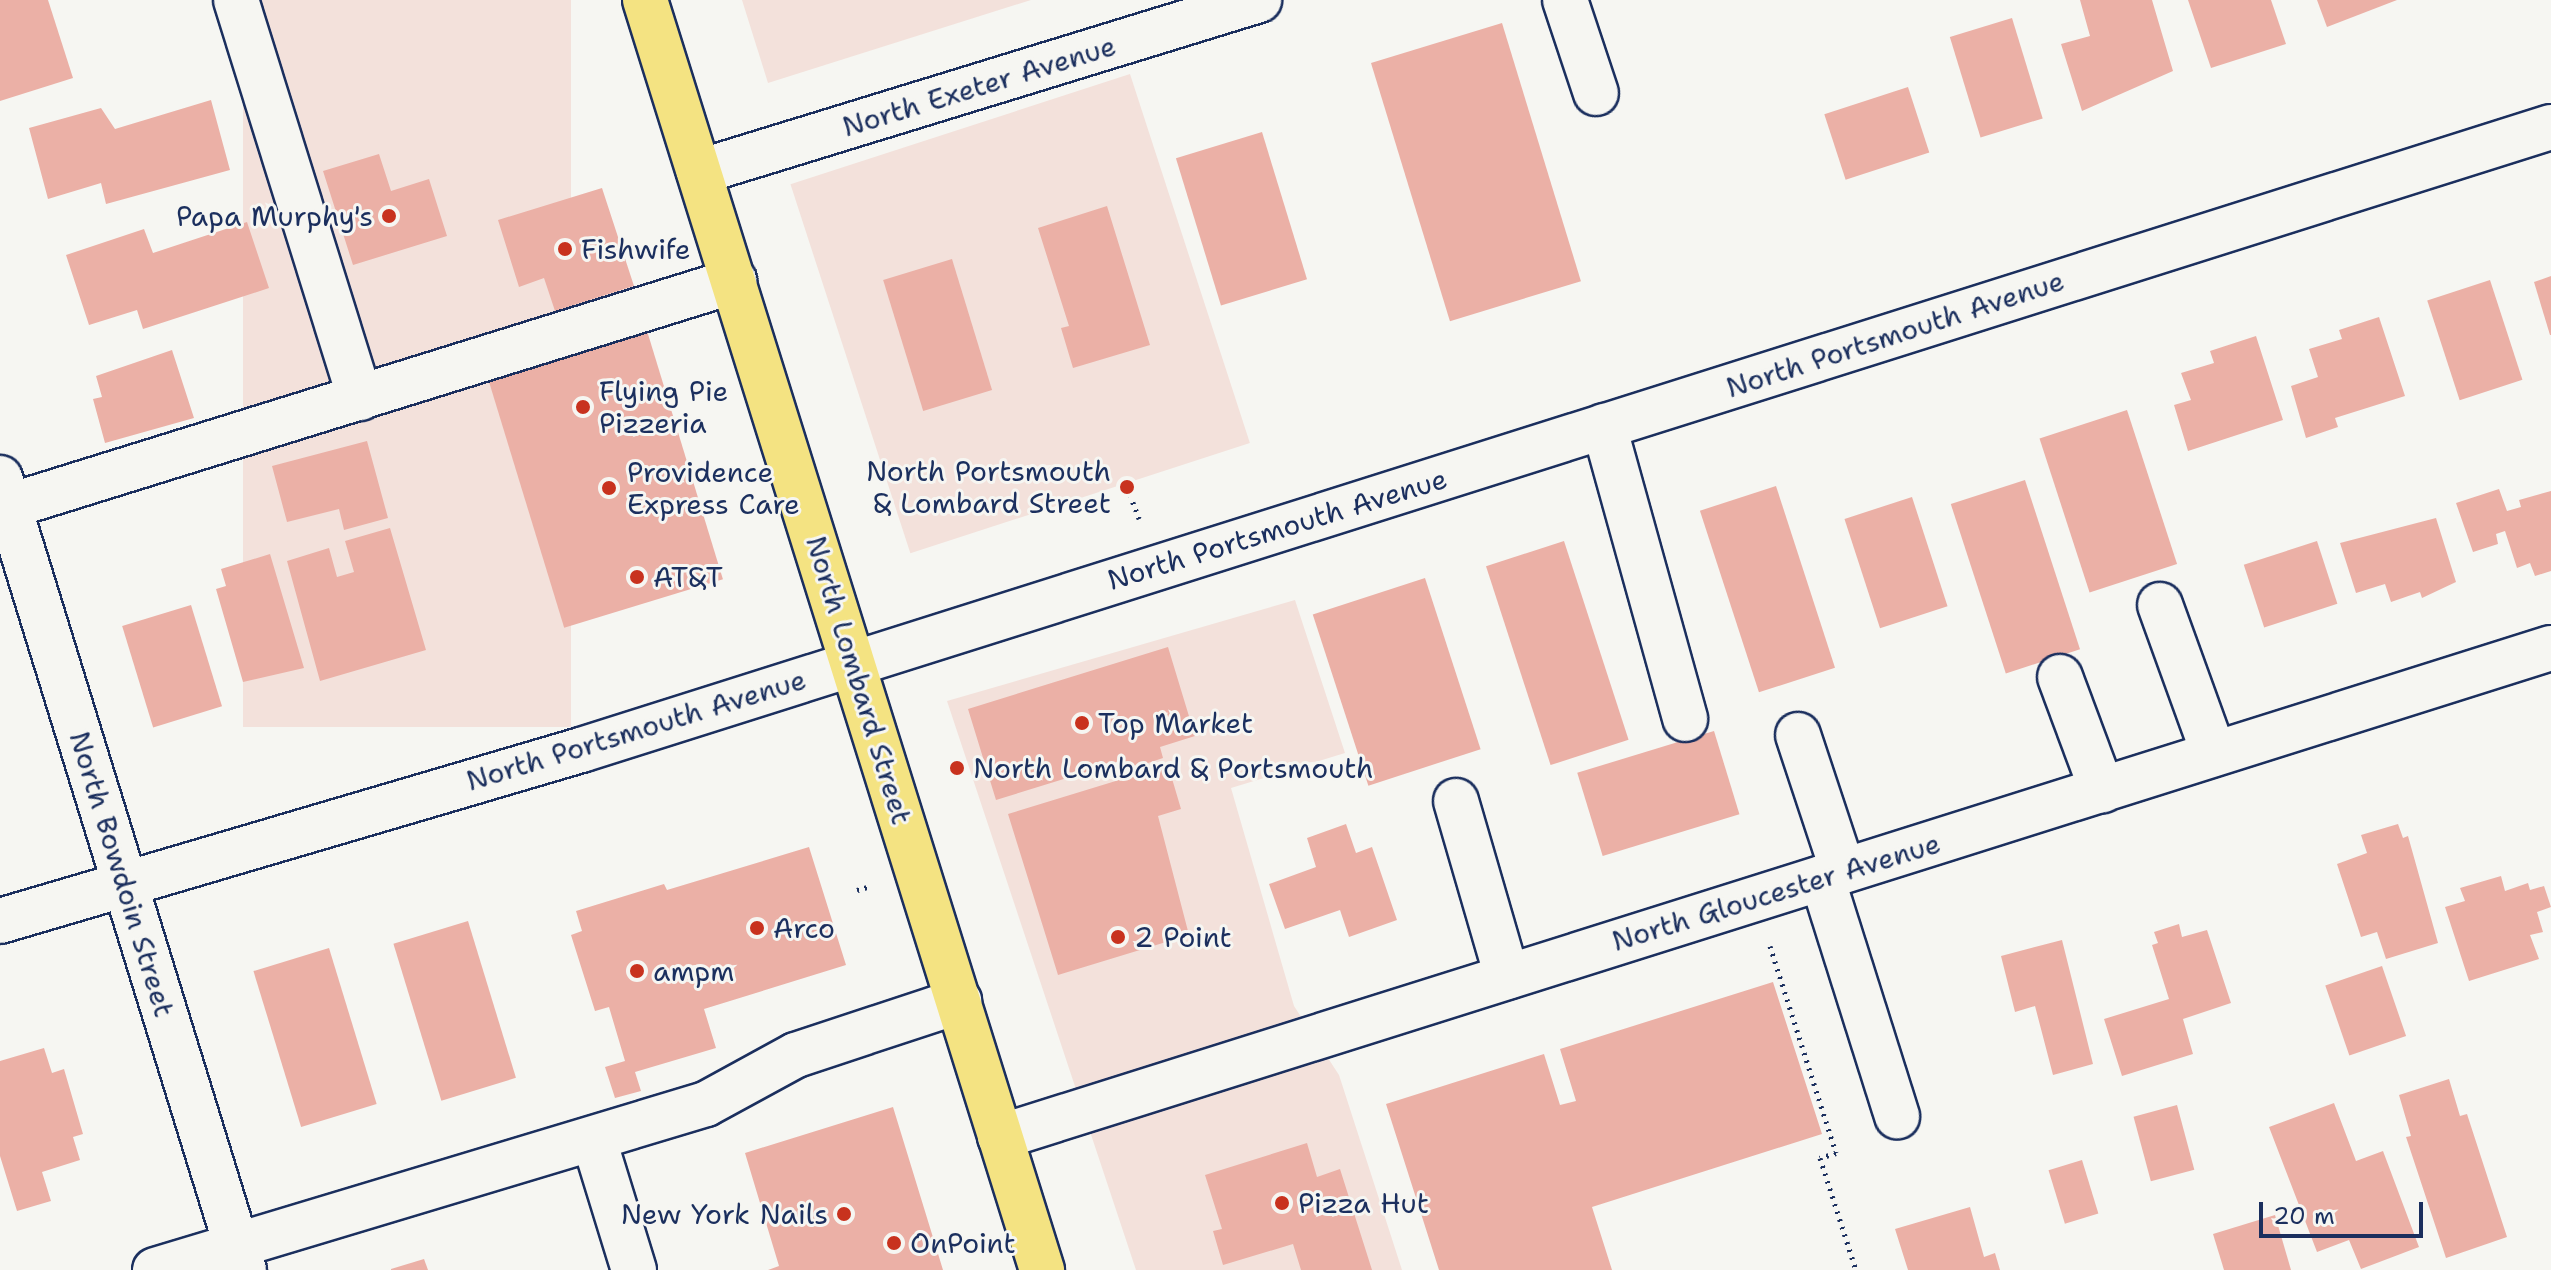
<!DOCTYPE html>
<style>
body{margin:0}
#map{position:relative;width:2551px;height:1270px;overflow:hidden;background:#f6f6f2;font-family:"Shantell Sans",sans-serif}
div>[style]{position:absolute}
.built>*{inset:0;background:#f3e1db;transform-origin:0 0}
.building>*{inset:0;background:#ebb0a6;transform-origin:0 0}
.path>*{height:5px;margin-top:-2.5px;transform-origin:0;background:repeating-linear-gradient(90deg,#1b2f5e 0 2px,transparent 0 8px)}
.roads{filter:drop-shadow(2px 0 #1b2f5e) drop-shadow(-2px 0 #1b2f5e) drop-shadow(0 2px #1b2f5e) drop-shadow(0 -2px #1b2f5e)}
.minor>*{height:44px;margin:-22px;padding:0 22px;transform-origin:22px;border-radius:22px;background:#f6f6f2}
.major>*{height:44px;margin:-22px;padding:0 22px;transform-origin:22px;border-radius:22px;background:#f4e382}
.dots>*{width:22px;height:22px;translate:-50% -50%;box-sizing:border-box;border:4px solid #f6f6f2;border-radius:50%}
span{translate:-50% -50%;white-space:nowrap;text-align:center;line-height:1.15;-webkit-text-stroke:6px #f6f6f2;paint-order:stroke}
.street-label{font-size:28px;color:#1b2f5e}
.poi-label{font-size:28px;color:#1b2f5e}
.right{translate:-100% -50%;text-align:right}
.left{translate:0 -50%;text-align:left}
.scale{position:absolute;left:2259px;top:1202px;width:164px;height:36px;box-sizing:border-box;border:4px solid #1b2f5e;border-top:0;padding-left:10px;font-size:24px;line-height:28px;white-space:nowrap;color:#1b2f5e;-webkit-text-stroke:6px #f6f6f2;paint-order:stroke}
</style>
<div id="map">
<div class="built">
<i style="left:243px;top:0;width:328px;height:727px"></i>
<i style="clip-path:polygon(742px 0,1031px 0,768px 83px)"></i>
<i style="left:1130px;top:74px;width:388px;height:357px;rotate:72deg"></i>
<i style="clip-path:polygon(1295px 600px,1345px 753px,1231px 788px,1294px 1006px,1339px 1075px,1402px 1270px,1136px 1270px,947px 701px)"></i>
</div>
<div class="building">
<i style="clip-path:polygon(0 0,48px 0,73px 78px,0 101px)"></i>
<i style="clip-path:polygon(2080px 0,2152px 0,2173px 71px,2082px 111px,2061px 44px,2090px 36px)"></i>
<i style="clip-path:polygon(2188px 0,2271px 0,2286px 44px,2211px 68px)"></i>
<i style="clip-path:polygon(2317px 0,2397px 0,2327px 27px)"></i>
<i style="left:2012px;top:18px;width:105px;height:65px;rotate:73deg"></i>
<i style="left:1502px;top:23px;width:270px;height:137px;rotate:73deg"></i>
<i style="left:1908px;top:87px;width:69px;height:88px;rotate:72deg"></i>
<i style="clip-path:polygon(211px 100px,230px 170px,106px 204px,101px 183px,48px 199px,29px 128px,101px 108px,115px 129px)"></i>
<i style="left:1262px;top:132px;width:154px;height:90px;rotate:73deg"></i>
<i style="clip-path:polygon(379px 154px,391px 191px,429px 179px,447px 236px,353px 265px,323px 171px)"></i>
<i style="clip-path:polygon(602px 188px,634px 286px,555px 311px,544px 278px,519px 287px,498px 220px)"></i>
<i style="clip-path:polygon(1107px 206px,1150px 345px,1073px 368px,1061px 328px,1069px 326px,1038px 228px)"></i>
<i style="clip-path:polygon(247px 222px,269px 288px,143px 329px,137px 310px,89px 325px,66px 255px,144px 229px,153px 253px)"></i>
<i style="left:952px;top:259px;width:137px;height:72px;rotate:73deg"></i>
<i style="clip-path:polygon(2551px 276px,2551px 335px,2550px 335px,2534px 282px)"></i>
<i style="left:2490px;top:280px;width:105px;height:66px;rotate:72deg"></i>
<i style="clip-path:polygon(2379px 317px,2405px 396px,2335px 418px,2338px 427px,2306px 438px,2291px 386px,2318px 377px,2309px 349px,2342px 339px,2339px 330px)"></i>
<i style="left:644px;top:321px;width:270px;height:166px;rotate:73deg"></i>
<i style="clip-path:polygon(2256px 336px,2283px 420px,2188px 451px,2174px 405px,2191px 400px,2181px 373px,2214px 363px,2210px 351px)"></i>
<i style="clip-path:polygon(172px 350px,194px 418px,105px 443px,93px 399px,102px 397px,96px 376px)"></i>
<i style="left:2127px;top:410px;width:162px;height:92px;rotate:72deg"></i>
<i style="clip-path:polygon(367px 441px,388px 518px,344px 530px,339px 509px,287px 522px,272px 466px)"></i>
<i style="left:2025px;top:480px;width:178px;height:78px;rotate:72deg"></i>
<i style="left:1776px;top:486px;width:191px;height:80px;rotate:72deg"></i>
<i style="clip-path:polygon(2499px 489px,2507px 511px,2521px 507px,2519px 500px,2551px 491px,2551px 571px,2535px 576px,2530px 563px,2517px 568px,2505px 531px,2496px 534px,2498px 544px,2473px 552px,2456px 503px)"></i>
<i style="left:1912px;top:497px;width:115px;height:71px;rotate:72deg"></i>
<i style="clip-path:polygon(2436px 518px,2456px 582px,2422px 598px,2420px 592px,2391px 602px,2385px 584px,2356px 593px,2340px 543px)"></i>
<i style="clip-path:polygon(390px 528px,426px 650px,320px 681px,287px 561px,329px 548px,337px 577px,354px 572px,345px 541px)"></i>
<i style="left:1564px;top:541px;width:209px;height:82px;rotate:72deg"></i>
<i style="left:2317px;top:541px;width:66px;height:77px;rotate:72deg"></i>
<i style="clip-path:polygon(270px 554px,304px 668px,243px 682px,216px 589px,226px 586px,221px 569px)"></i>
<i style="left:1425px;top:578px;width:180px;height:118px;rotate:72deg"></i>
<i style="left:191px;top:605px;width:106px;height:72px;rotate:73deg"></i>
<i style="clip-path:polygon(1168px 647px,1195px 736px,1160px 747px,1163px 758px,1124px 771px,1122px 761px,996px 800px,968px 709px)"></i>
<i style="left:1714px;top:731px;width:87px;height:143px;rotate:73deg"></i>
<i style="clip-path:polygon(1168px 765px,1181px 809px,1158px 816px,1189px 935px,1058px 975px,1008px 814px)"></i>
<i style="clip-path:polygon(1346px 824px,1356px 853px,1372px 847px,1397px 920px,1349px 937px,1340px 910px,1285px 929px,1269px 884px,1316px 867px,1307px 838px)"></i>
<i style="clip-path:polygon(2398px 824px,2403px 838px,2408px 836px,2438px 943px,2386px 959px,2377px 932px,2361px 937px,2337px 864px,2367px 853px,2361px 835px)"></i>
<i style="clip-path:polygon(809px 847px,846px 965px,704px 1009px,716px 1048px,635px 1072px,641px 1091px,615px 1098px,605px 1067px,625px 1061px,609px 1007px,595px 1011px,571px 935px,582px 931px,576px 911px,664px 884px,667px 890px)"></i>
<i style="clip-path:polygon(2501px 876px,2505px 891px,2528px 883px,2530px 890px,2544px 886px,2551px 907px,2537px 912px,2543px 932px,2530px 935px,2539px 959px,2469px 981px,2445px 907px,2465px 901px,2460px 888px)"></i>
<i style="left:468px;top:921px;width:164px;height:78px;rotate:73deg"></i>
<i style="clip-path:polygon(2179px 924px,2182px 937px,2207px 930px,2231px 1003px,2183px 1019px,2193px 1054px,2122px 1076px,2104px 1019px,2169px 999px,2152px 945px,2158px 943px,2154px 932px)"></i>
<i style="clip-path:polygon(2062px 940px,2093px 1064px,2053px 1075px,2035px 1006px,2015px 1012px,2001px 956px)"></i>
<i style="left:329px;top:948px;width:163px;height:79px;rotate:73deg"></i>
<i style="left:2382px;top:966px;width:74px;height:60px;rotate:71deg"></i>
<i style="clip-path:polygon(1773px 982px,1822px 1134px,1592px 1207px,1612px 1270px,1439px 1270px,1386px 1104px,1544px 1054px,1560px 1105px,1576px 1101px,1560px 1049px)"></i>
<i style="clip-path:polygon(44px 1048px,52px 1073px,64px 1069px,83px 1134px,73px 1137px,80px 1160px,42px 1172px,51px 1201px,17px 1211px,0 1156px,0 1061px)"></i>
<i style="clip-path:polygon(2449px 1079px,2460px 1116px,2467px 1114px,2507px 1237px,2446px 1258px,2406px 1137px,2411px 1136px,2399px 1095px)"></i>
<i style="clip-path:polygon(2334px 1103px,2356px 1161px,2383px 1151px,2419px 1247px,2361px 1269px,2349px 1240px,2317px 1252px,2269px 1127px)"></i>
<i style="left:2177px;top:1105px;width:67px;height:45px;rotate:75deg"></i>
<i style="clip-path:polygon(893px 1107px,943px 1270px,768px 1270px,779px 1266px,745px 1153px)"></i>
<i style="clip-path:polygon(1307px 1143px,1317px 1177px,1340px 1169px,1372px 1270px,1301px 1270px,1293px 1244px,1223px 1265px,1213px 1231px,1222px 1229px,1205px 1175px)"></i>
<i style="left:2082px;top:1160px;width:56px;height:35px;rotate:73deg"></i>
<i style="clip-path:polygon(1970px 1207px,1984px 1257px,1995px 1253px,2000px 1270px,1908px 1270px,1895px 1229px)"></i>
<i style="clip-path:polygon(2275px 1215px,2291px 1270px,2224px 1270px,2213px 1234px)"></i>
<i style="clip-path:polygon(424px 1259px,428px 1270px,391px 1270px,391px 1269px)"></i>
</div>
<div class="path">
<i style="left:1127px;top:487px;width:34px;rotate:69deg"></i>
<i style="left:857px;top:890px;width:15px;rotate:-16deg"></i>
<i style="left:1770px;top:946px;width:217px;rotate:72.3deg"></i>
<i style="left:1836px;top:1153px;width:17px;rotate:163deg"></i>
<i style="left:1820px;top:1158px;width:118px;rotate:72.2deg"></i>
</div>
<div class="roads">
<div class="minor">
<i style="left:236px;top:0;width:417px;rotate:72.7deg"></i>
<i style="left:1565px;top:0;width:98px;rotate:71.6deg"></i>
<i style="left:699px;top:172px;width:586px;rotate:-17.07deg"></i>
<i style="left:1604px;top:426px;width:304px;rotate:74.5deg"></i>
<i style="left:0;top:478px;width:829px;rotate:72.88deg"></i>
<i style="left:0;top:509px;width:769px;rotate:-17.26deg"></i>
<i style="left:2160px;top:605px;width:158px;rotate:70.1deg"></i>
<i style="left:2060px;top:677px;width:121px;rotate:69.6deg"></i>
<i style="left:1798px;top:735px;width:143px;rotate:71.7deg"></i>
<i style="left:1456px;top:801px;width:183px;rotate:73.8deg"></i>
<i style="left:1822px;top:878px;width:250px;rotate:72.5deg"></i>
<i style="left:0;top:921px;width:606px;rotate:-16.4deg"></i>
<i style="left:581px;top:750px;width:2066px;rotate:-17.55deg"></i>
<i style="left:1000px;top:1137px;width:1626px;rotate:-17.5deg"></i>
<i style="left:594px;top:1140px;width:136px;rotate:72.9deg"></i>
<i style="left:155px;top:1270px;width:575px;rotate:-16.77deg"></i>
<i style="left:706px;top:1104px;width:102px;rotate:-28.6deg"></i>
<i style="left:796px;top:1055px;width:172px;rotate:-18.3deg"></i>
</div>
<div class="major">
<i style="left:645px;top:0;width:1331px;rotate:72.64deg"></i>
</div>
</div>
<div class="dots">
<i style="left:389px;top:216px;background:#c8321e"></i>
<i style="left:565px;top:249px;background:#c8321e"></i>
<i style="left:583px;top:407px;background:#c8321e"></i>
<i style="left:1127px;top:487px;background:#c8321e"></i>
<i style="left:609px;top:488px;background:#c8321e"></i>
<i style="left:637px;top:577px;background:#c8321e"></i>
<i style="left:1082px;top:723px;background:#c8321e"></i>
<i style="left:957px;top:768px;background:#c8321e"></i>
<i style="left:757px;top:928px;background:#c8321e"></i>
<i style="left:1118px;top:937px;background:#c8321e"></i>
<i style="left:637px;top:971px;background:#c8321e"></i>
<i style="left:1282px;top:1203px;background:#c8321e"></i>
<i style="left:844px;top:1214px;background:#c8321e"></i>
<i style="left:894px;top:1243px;background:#c8321e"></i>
</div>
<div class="street-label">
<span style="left:979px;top:86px;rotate:-17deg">North Exeter Avenue</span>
<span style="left:1895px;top:334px;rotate:-18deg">North Portsmouth Avenue</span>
<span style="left:1277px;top:529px;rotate:-17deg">North Portsmouth Avenue</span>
<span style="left:859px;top:680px;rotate:73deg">North Lombard Street</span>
<span style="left:636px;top:730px;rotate:-17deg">North Portsmouth Avenue</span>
<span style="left:122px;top:874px;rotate:73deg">North Bowdoin Street</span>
<span style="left:1776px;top:892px;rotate:-17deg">North Gloucester Avenue</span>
</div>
<div class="poi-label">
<span class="right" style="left:373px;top:216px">Papa Murphy's</span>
<span class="left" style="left:581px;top:249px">Fishwife</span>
<span class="left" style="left:599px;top:407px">Flying Pie<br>Pizzeria</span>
<span class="right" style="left:1111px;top:487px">North Portsmouth<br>&amp; Lombard Street</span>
<span class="left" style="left:627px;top:488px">Providence<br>Express Care</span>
<span class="left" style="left:653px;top:577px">AT&amp;T</span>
<span class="left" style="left:1098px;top:723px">Top Market</span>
<span class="left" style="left:973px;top:768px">North Lombard &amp; Portsmouth</span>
<span class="left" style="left:773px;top:928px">Arco</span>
<span class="left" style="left:1134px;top:937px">2 Point</span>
<span class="left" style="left:653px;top:971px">ampm</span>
<span class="left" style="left:1298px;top:1203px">Pizza Hut</span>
<span class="right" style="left:828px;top:1214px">New York Nails</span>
<span class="left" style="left:910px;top:1243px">OnPoint</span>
</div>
<div class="scale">20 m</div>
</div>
